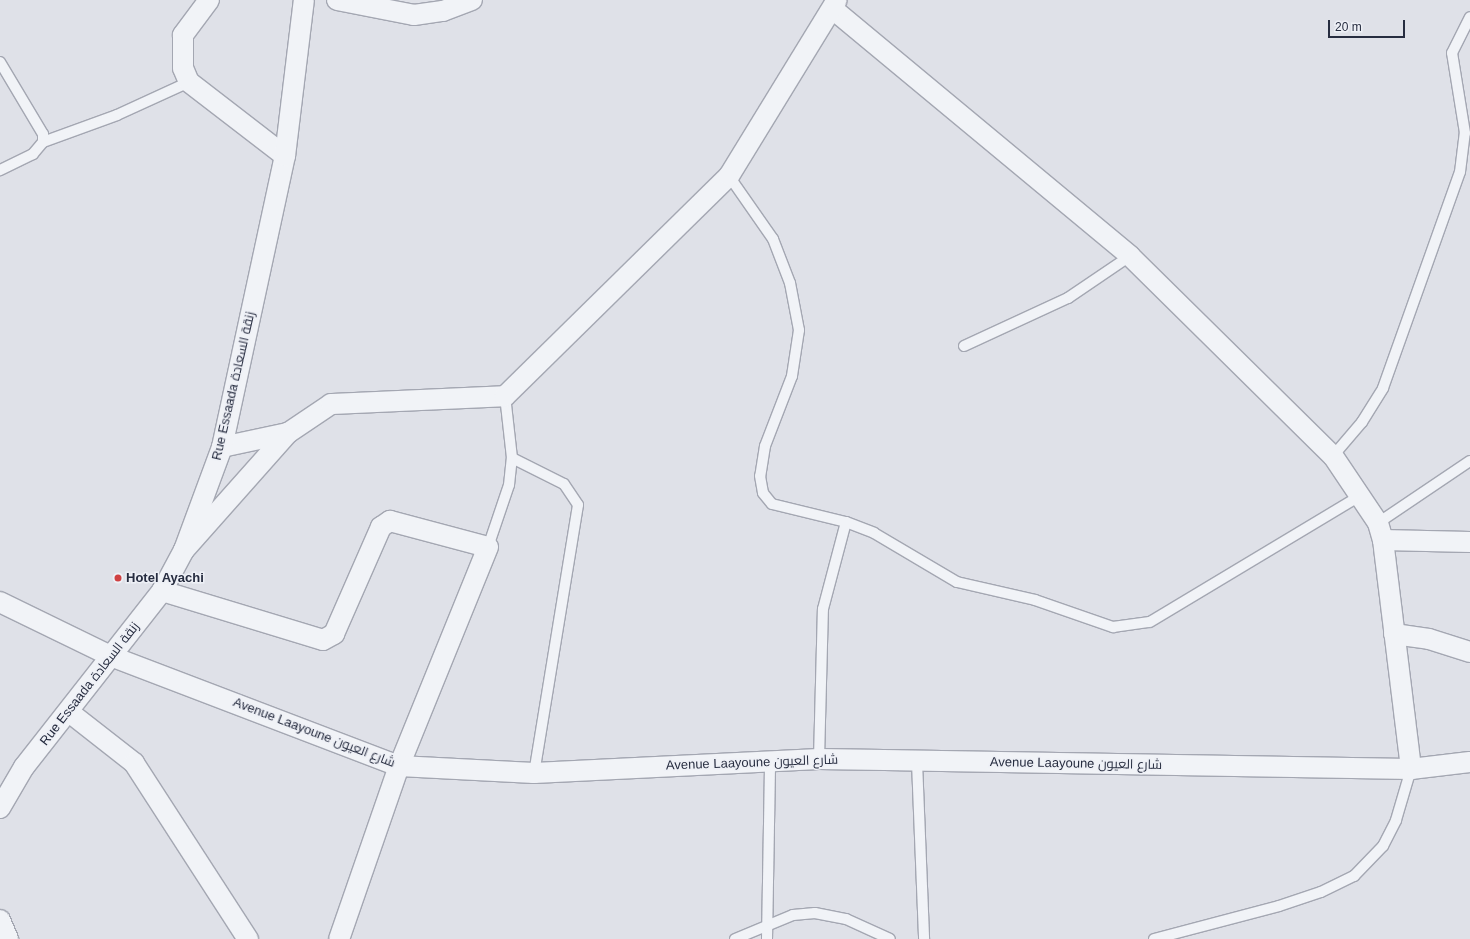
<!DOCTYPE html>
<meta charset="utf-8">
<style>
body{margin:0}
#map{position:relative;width:1470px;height:939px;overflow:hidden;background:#dfe1e8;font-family:Helvetica,Cairo,sans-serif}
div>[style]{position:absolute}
.roads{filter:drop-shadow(1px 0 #a4a7b2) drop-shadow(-1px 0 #a4a7b2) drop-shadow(0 1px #a4a7b2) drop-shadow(0 -1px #a4a7b2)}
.service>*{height:10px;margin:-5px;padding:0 5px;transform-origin:5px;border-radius:5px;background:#f1f3f7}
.minor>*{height:20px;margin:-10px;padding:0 10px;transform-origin:10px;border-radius:10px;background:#f1f3f7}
.dots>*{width:11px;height:11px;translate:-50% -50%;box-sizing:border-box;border:2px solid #eef0f6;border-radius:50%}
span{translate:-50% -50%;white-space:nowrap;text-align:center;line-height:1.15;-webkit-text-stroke:3px #eef0f6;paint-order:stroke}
.street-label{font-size:13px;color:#272d40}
.poi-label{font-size:13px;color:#272d40;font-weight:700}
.left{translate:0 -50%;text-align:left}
.scale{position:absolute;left:1328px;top:20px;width:77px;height:18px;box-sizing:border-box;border:2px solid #272d40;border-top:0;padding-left:5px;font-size:12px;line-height:14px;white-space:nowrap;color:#272d40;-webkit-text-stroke:3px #eef0f6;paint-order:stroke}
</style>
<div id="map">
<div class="roads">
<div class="service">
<i style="left:0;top:62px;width:84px;rotate:59.2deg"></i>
<i style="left:43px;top:134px;width:8px;rotate:90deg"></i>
<i style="left:43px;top:142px;width:16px;rotate:130deg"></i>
<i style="left:33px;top:154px;width:37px;rotate:154deg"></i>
<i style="left:43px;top:142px;width:79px;rotate:-20deg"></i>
<i style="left:117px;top:115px;width:79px;rotate:-24.6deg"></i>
<i style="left:729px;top:176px;width:77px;rotate:55.1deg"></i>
<i style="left:773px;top:239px;width:47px;rotate:68.9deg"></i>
<i style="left:790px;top:283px;width:48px;rotate:79.2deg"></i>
<i style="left:799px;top:330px;width:47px;rotate:98.7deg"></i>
<i style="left:792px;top:376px;width:75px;rotate:111.1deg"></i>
<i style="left:765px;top:446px;width:30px;rotate:99deg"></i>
<i style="left:760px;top:476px;width:17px;rotate:80deg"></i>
<i style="left:763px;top:493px;width:14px;rotate:51deg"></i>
<i style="left:772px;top:504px;width:76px;rotate:13.7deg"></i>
<i style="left:846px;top:522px;width:30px;rotate:21deg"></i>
<i style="left:874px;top:533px;width:96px;rotate:30.6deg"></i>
<i style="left:957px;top:582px;width:80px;rotate:13deg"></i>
<i style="left:1035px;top:600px;width:83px;rotate:19.1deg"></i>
<i style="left:1113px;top:627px;width:37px;rotate:-8deg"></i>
<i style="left:1150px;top:622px;width:246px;rotate:-31deg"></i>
<i style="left:964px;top:346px;width:115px;rotate:-24.8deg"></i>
<i style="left:1068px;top:298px;width:75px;rotate:-34.1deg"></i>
<i style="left:1333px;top:456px;width:45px;rotate:-49.5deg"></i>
<i style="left:1362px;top:422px;width:40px;rotate:-58deg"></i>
<i style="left:1383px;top:388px;width:229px;rotate:-70.4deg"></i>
<i style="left:1460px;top:172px;width:39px;rotate:-83deg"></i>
<i style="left:1465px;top:133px;width:81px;rotate:-99.2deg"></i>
<i style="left:1452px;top:53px;width:40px;rotate:-63.4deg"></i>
<i style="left:512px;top:458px;width:58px;rotate:26.6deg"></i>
<i style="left:564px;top:484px;width:25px;rotate:56deg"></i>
<i style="left:578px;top:505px;width:272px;rotate:99.3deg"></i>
<i style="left:1378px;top:523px;width:111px;rotate:-34deg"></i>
<i style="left:488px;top:547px;width:65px;rotate:-71.3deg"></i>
<i style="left:509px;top:485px;width:27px;rotate:-84deg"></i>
<i style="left:512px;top:458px;width:62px;rotate:-96.4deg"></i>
<i style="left:819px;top:759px;width:150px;rotate:-88.5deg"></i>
<i style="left:823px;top:609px;width:90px;rotate:-75.2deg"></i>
<i style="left:917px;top:762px;width:177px;rotate:87.7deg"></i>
<i style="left:735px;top:939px;width:63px;rotate:-22.5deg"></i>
<i style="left:793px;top:915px;width:22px;rotate:-5deg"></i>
<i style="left:815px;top:913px;width:32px;rotate:11deg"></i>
<i style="left:846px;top:919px;width:48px;rotate:24.4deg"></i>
<i style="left:767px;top:939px;width:179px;rotate:-89deg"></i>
<i style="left:1154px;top:939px;width:129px;rotate:-14.8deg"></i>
<i style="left:1279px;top:906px;width:44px;rotate:-18.4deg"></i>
<i style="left:1321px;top:892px;width:37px;rotate:-26deg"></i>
<i style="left:1354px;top:876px;width:42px;rotate:-46deg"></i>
<i style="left:1383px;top:846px;width:29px;rotate:-63deg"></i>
<i style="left:1396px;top:820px;width:53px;rotate:-73.6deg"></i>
</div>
<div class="minor">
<i style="left:209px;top:0;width:44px;rotate:126.6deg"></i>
<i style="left:183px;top:35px;width:33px;rotate:90deg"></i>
<i style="left:183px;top:68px;width:15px;rotate:67deg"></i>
<i style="left:189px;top:82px;width:121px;rotate:37.6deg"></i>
<i style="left:337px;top:0;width:78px;rotate:11deg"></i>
<i style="left:414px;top:15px;width:29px;rotate:-8deg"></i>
<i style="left:443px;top:11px;width:31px;rotate:-21deg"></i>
<i style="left:834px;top:10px;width:385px;rotate:39.7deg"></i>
<i style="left:1130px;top:256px;width:285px;rotate:44.6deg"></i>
<i style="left:1333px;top:456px;width:81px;rotate:56.1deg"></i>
<i style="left:1378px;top:523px;width:18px;rotate:74deg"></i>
<i style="left:1383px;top:540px;width:231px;rotate:83deg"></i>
<i style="left:222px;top:447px;width:67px;rotate:-12deg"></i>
<i style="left:1383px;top:540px;width:87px;rotate:1.3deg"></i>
<i style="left:184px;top:550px;width:157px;rotate:-48.4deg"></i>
<i style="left:288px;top:433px;width:52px;rotate:-34deg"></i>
<i style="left:331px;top:404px;width:174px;rotate:-2.6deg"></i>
<i style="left:505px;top:396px;width:314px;rotate:-44.5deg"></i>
<i style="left:729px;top:176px;width:206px;rotate:-58.5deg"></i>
<i style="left:162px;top:591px;width:168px;rotate:16.9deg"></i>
<i style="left:323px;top:640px;width:13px;rotate:-29deg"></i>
<i style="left:334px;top:634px;width:117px;rotate:-66.3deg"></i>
<i style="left:381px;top:527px;width:11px;rotate:-34deg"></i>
<i style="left:390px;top:521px;width:101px;rotate:14.9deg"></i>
<i style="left:488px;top:547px;width:236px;rotate:112.1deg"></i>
<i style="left:399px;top:766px;width:183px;rotate:109.1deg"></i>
<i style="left:0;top:602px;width:126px;rotate:26deg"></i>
<i style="left:113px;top:657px;width:306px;rotate:20.9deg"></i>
<i style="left:399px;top:766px;width:135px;rotate:3deg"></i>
<i style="left:534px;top:773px;width:285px;rotate:-2.8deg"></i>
<i style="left:819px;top:759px;width:592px;rotate:0.97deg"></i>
<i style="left:1411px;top:769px;width:59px;rotate:-6.8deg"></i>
<i style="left:1394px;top:634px;width:35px;rotate:8deg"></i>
<i style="left:1429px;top:639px;width:43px;rotate:17.6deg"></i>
<i style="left:69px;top:712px;width:83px;rotate:38.1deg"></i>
<i style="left:134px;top:763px;width:210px;rotate:57.1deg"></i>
<i style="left:0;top:808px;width:48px;rotate:-59.7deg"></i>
<i style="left:24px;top:767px;width:224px;rotate:-51.9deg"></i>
<i style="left:162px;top:591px;width:47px;rotate:-61.8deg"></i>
<i style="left:184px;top:550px;width:110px;rotate:-69.7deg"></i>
<i style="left:222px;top:447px;width:298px;rotate:-77.8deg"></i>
<i style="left:285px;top:156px;width:157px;rotate:-83.1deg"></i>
<i style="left:0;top:920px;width:21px;rotate:67deg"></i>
</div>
</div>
<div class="dots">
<i style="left:118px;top:578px;background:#d04142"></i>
</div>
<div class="street-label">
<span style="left:234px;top:386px;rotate:-77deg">Rue Essaada زنقة السعادة</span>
<span style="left:90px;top:684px;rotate:-52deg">Rue Essaada زنقة السعادة</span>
<span style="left:314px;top:733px;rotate:21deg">Avenue Laayoune شارع العيون</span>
<span style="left:752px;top:763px;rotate:-2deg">Avenue Laayoune شارع العيون</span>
<span style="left:1076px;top:764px;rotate:1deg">Avenue Laayoune شارع العيون</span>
</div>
<div class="poi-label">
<span class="left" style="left:126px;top:578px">Hotel Ayachi</span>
</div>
<div class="scale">20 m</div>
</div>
